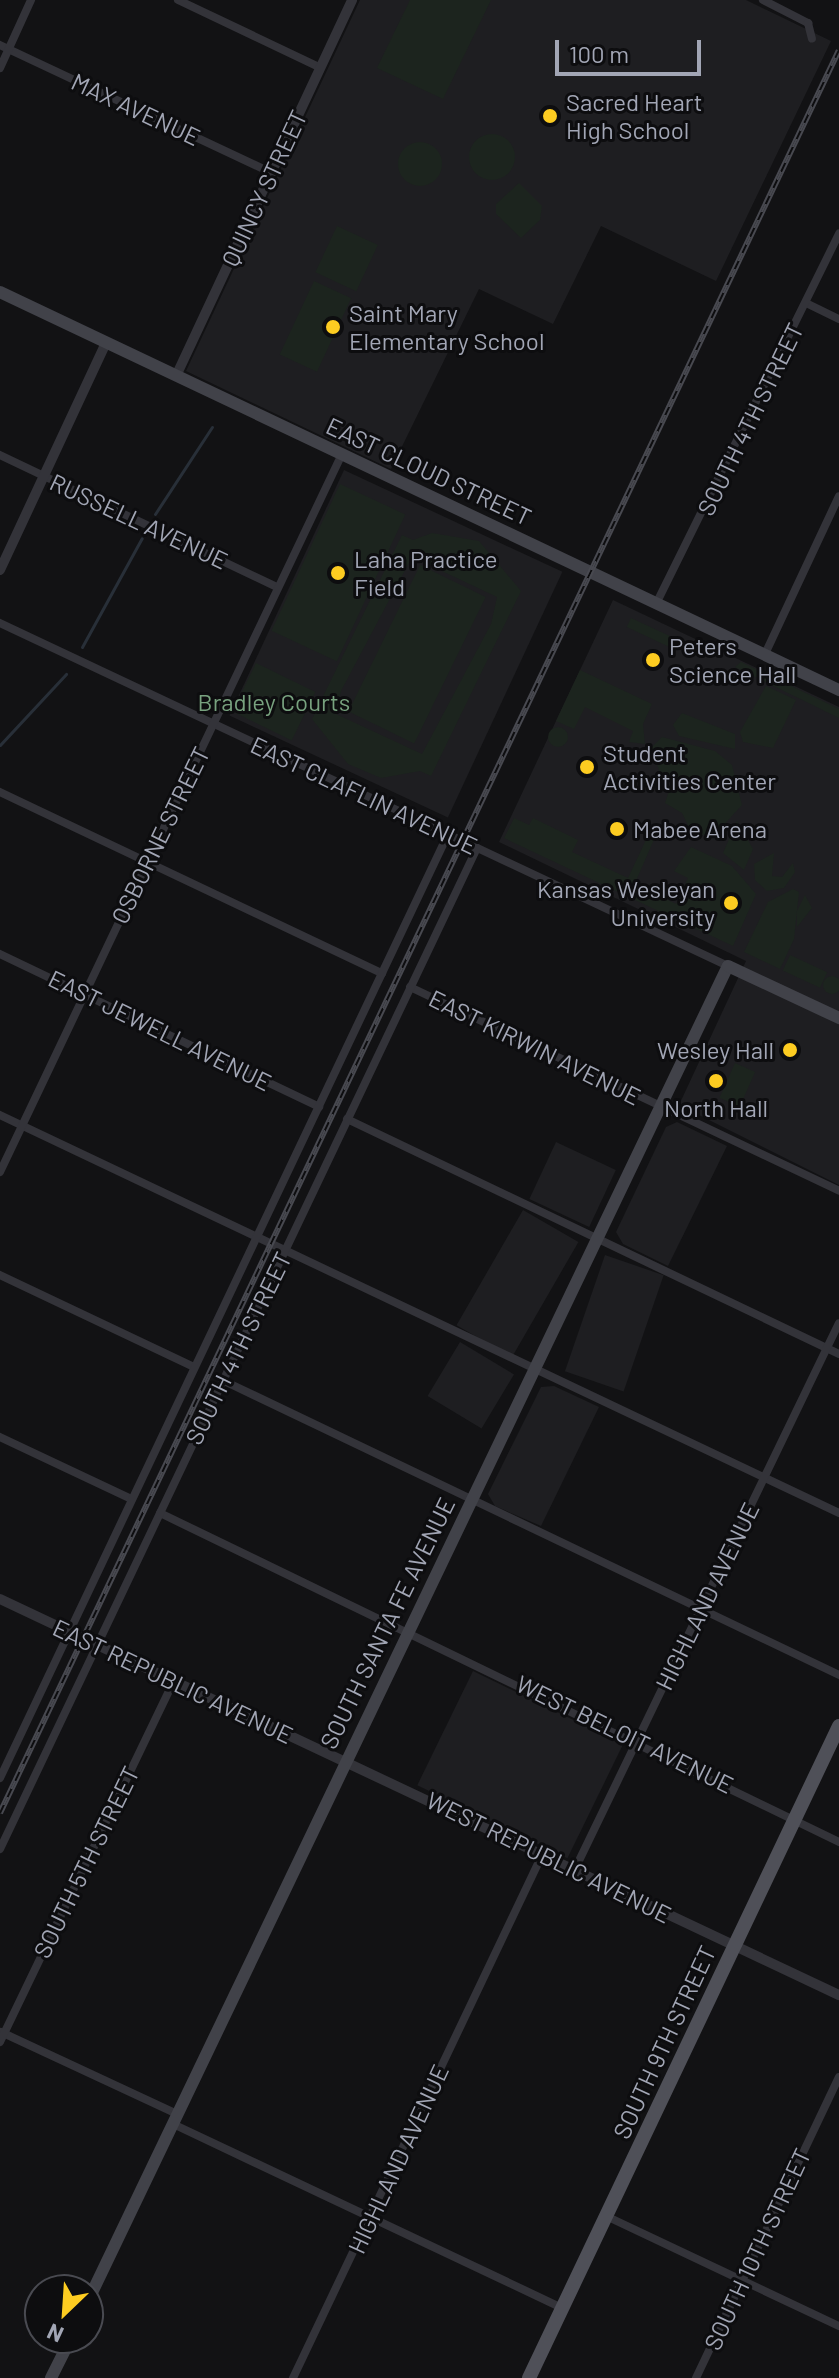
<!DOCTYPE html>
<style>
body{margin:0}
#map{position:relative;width:839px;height:2378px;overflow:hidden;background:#121214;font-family:Barlow,sans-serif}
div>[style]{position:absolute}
.built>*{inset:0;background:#1e1e21;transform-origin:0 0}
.green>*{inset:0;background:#1c241e;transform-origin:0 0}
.round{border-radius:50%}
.stream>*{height:3px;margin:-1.5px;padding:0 1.5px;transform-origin:1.5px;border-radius:1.5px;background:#282f38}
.minor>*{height:8px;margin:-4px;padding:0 4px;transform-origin:4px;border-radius:4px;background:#333339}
.tertiary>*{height:10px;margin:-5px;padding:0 5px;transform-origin:5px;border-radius:5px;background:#333339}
.secondary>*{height:12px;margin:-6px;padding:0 6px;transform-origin:6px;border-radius:6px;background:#414249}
.primary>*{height:14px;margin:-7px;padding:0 7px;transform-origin:7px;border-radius:7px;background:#4f5058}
.rail>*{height:6px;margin-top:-3px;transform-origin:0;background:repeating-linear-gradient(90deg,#0d0d0f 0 9px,#484950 0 18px);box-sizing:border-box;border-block:2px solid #484950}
.dots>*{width:22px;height:22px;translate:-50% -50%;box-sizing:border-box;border:4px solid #0d0d0f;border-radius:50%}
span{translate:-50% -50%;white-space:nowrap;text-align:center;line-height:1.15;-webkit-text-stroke:6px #0d0d0f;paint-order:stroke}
.poi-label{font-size:24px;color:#a2a6b5}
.left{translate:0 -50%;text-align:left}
.right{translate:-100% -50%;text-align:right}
.street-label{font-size:24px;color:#a2a6b5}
.park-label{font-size:24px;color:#78a27f}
.north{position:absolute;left:24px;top:2274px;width:80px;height:80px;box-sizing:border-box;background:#0d0d0f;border:2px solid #494a51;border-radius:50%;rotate:205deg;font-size:22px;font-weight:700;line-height:32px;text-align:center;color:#a2a6b5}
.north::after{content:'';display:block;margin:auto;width:28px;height:36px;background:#fdcc21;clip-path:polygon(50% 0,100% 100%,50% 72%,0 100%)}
.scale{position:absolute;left:555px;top:40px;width:146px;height:36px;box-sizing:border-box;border:4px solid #a2a6b5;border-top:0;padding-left:10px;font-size:24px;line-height:28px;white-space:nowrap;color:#a2a6b5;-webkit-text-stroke:6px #0d0d0f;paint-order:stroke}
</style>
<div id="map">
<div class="built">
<i style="clip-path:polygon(360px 0,746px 0,831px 41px,716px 281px,601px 226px,553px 324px,479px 289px,391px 469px,186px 371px)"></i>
<i style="left:344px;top:470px;width:241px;height:271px;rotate:25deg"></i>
<i style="clip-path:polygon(613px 600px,839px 707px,839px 1185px,679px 1105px,746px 961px,499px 842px)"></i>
<i style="clip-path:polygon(677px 1122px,727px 1146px,668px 1266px,623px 1244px,616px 1232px,666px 1127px)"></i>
<i style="left:556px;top:1142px;width:66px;height:63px;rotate:25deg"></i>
<i style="left:523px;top:1210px;width:64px;height:133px;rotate:30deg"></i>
<i style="left:605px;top:1255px;width:62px;height:123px;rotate:19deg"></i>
<i style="left:460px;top:1342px;width:63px;height:63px;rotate:31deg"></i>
<i style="clip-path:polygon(554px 1386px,599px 1407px,541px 1526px,495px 1506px,488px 1494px,541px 1387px)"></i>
<i style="left:473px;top:1671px;width:167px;height:127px;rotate:26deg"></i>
</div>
<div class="green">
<i style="clip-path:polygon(410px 0,491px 0,443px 99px,377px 68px)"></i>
<i class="round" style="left:469px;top:134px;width:46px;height:46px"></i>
<i class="round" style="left:398px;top:142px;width:44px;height:44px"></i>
<i style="clip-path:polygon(519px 183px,542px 206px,540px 220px,521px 238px,496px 214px,496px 204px)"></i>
<i style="left:337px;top:226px;width:45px;height:51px;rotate:25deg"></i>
<i style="left:314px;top:281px;width:41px;height:81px;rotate:25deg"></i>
<i style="left:340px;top:484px;width:72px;height:162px;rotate:25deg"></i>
<i style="clip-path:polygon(evenodd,432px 533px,479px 541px,521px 591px,431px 776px,420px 771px,381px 778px,348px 764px,312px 719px,402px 535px,413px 540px,432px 533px,412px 557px,497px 597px,491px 624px,422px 754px,336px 714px,341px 691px,412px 557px)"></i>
<i style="left:420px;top:565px;width:73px;height:163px;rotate:26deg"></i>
<i style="left:631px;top:618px;width:54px;height:10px;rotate:25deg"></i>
<i style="clip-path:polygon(741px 662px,839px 709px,839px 718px,735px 667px)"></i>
<i style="left:256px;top:663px;width:66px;height:54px;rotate:26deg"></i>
<i style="clip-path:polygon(580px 670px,652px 704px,643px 724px,645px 744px,629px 742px,633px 731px,585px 707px,574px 729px,556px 721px)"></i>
<i style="clip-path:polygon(766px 686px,796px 700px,773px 748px,743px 742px,740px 732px)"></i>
<i style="clip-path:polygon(682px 713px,735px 734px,735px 749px,679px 736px,673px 725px)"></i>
<i class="round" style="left:548px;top:727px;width:20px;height:20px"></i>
<i style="clip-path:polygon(662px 737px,715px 751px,732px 765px,742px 805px,719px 830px,694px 838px,682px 813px,665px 803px,673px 779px,663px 781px,651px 748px)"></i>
<i style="clip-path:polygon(514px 818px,529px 825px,533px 818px,578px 840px,572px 852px,628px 878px,653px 825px,659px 828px,629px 897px,504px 838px)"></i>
<i style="clip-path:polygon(737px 821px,753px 849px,744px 870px,723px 853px)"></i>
<i style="clip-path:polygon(691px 847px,732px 866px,756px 894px,733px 946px,633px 899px,639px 886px,676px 904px,688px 878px,674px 871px)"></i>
<i style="clip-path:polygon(774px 853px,772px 876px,782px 877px,793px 863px,795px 872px,784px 888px,767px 891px,755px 880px,754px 864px)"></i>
<i style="clip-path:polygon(793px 889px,799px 892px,794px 939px,780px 969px,744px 952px,768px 902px)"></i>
<i style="clip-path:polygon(805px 895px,812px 908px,797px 927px,797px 911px)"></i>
<i style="left:790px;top:955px;width:41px;height:17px;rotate:25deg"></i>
<i class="round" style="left:823px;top:976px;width:18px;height:18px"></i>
<i style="left:735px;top:1063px;width:22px;height:38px;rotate:24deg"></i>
</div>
<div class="stream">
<i style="left:155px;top:514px;width:104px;rotate:-56.8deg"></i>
<i style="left:82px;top:647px;width:124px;rotate:-61.2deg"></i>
<i style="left:0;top:745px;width:97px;rotate:-47.1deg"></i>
</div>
<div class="minor">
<i style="left:178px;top:0;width:158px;rotate:25.4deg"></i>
<i style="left:763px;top:0;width:51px;rotate:27.1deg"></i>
<i style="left:808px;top:23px;width:16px;rotate:76deg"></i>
<i style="left:0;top:45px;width:301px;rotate:25.2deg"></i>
<i style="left:0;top:68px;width:75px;rotate:-65.5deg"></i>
<i style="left:806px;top:303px;width:37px;rotate:26deg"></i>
<i style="left:0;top:455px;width:307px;rotate:25.5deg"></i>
<i style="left:657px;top:602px;width:411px;rotate:-63.7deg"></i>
<i style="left:0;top:623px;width:805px;rotate:25.23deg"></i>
<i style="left:765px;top:654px;width:174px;rotate:-64.9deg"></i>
<i style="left:0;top:792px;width:423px;rotate:25.4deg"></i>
<i style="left:0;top:954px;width:354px;rotate:25.6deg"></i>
<i style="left:410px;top:987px;width:475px;rotate:25.4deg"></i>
<i style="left:0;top:1115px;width:929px;rotate:25.38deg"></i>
<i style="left:347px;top:1119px;width:545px;rotate:25.53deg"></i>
<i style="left:0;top:1172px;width:795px;rotate:-64.53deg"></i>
<i style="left:0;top:1275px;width:215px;rotate:25.4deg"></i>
<i style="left:222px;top:1380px;width:684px;rotate:25.55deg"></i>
<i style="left:0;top:1437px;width:145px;rotate:25.3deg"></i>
<i style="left:160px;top:1513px;width:755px;rotate:25.85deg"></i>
<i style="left:0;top:1778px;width:1045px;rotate:-64.61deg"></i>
<i style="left:0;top:1849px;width:1109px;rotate:-64.52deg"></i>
<i style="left:575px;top:1869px;width:606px;rotate:-64.2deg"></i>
<i style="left:1px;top:2032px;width:194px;rotate:25deg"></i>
<i style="left:0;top:2042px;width:399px;rotate:-64.3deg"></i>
<i style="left:173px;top:2124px;width:430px;rotate:25.3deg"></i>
<i style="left:606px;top:2216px;width:258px;rotate:25.3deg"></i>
<i style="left:293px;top:2378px;width:581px;rotate:-64.54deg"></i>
<i style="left:696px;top:2378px;width:333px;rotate:-64.6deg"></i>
</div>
<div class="tertiary">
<i style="left:176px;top:376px;width:415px;rotate:-64.9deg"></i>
<i style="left:0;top:570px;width:251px;rotate:-65deg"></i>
<i style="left:0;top:1599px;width:928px;rotate:25.27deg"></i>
</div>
<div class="secondary">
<i style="left:0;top:292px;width:929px;rotate:25.38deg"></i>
<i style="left:88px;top:2301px;width:1480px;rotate:-64.39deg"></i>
<i style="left:728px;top:966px;width:123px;rotate:25.1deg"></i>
<i style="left:51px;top:2378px;width:45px;rotate:-63.4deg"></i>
</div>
<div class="primary">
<i style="left:529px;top:2378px;width:722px;rotate:-64.57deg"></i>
</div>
<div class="rail">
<i style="left:0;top:1813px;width:1952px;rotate:-64.55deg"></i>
</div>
<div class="dots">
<i style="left:550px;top:116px;background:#fdcc21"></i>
<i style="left:333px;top:327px;background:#fdcc21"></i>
<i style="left:338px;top:573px;background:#fdcc21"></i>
<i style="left:653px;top:660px;background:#fdcc21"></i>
<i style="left:587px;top:767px;background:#fdcc21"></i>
<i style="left:617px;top:829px;background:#fdcc21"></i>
<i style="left:731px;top:903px;background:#fdcc21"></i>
<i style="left:790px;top:1050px;background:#fdcc21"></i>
<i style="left:716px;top:1081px;background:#fdcc21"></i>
</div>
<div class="poi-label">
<span class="left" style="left:566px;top:116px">Sacred Heart<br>High School</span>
<span class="left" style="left:349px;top:327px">Saint Mary<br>Elementary School</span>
<span class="left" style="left:354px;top:573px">Laha Practice<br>Field</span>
<span class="left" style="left:669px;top:660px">Peters<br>Science Hall</span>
<span class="left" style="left:603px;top:767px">Student<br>Activities Center</span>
<span class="left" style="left:633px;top:829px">Mabee Arena</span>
<span class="right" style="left:715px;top:903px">Kansas Wesleyan<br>University</span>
<span class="right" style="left:774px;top:1050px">Wesley Hall</span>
<span style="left:716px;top:1108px">North Hall</span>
</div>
<div class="street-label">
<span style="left:136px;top:109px;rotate:25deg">MAX AVENUE</span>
<span style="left:264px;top:188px;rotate:-65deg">QUINCY STREET</span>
<span style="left:750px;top:419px;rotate:-64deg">SOUTH 4TH STREET</span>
<span style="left:429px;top:471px;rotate:25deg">EAST CLOUD STREET</span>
<span style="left:139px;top:521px;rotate:25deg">RUSSELL AVENUE</span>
<span style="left:364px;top:795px;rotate:25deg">EAST CLAFLIN AVENUE</span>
<span style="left:160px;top:835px;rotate:-64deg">OSBORNE STREET</span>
<span style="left:160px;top:1030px;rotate:26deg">EAST JEWELL AVENUE</span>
<span style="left:535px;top:1047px;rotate:26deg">EAST KIRWIN AVENUE</span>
<span style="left:238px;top:1348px;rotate:-64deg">SOUTH 4TH STREET</span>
<span style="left:707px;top:1596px;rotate:-64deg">HIGHLAND AVENUE</span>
<span style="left:387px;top:1623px;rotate:-64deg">SOUTH SANTA FE AVENUE</span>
<span style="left:173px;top:1681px;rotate:25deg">EAST REPUBLIC AVENUE</span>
<span style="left:625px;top:1734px;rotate:26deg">WEST BELOIT AVENUE</span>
<span style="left:549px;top:1857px;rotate:26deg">WEST REPUBLIC AVENUE</span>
<span style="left:86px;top:1862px;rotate:-64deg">SOUTH 5TH STREET</span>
<span style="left:664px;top:2042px;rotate:-65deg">SOUTH 9TH STREET</span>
<span style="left:398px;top:2159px;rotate:-65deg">HIGHLAND AVENUE</span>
<span style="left:757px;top:2249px;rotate:-65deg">SOUTH 10TH STREET</span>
</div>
<div class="park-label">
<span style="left:274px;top:702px">Bradley Courts</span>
</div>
<div class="north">N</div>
<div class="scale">100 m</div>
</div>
